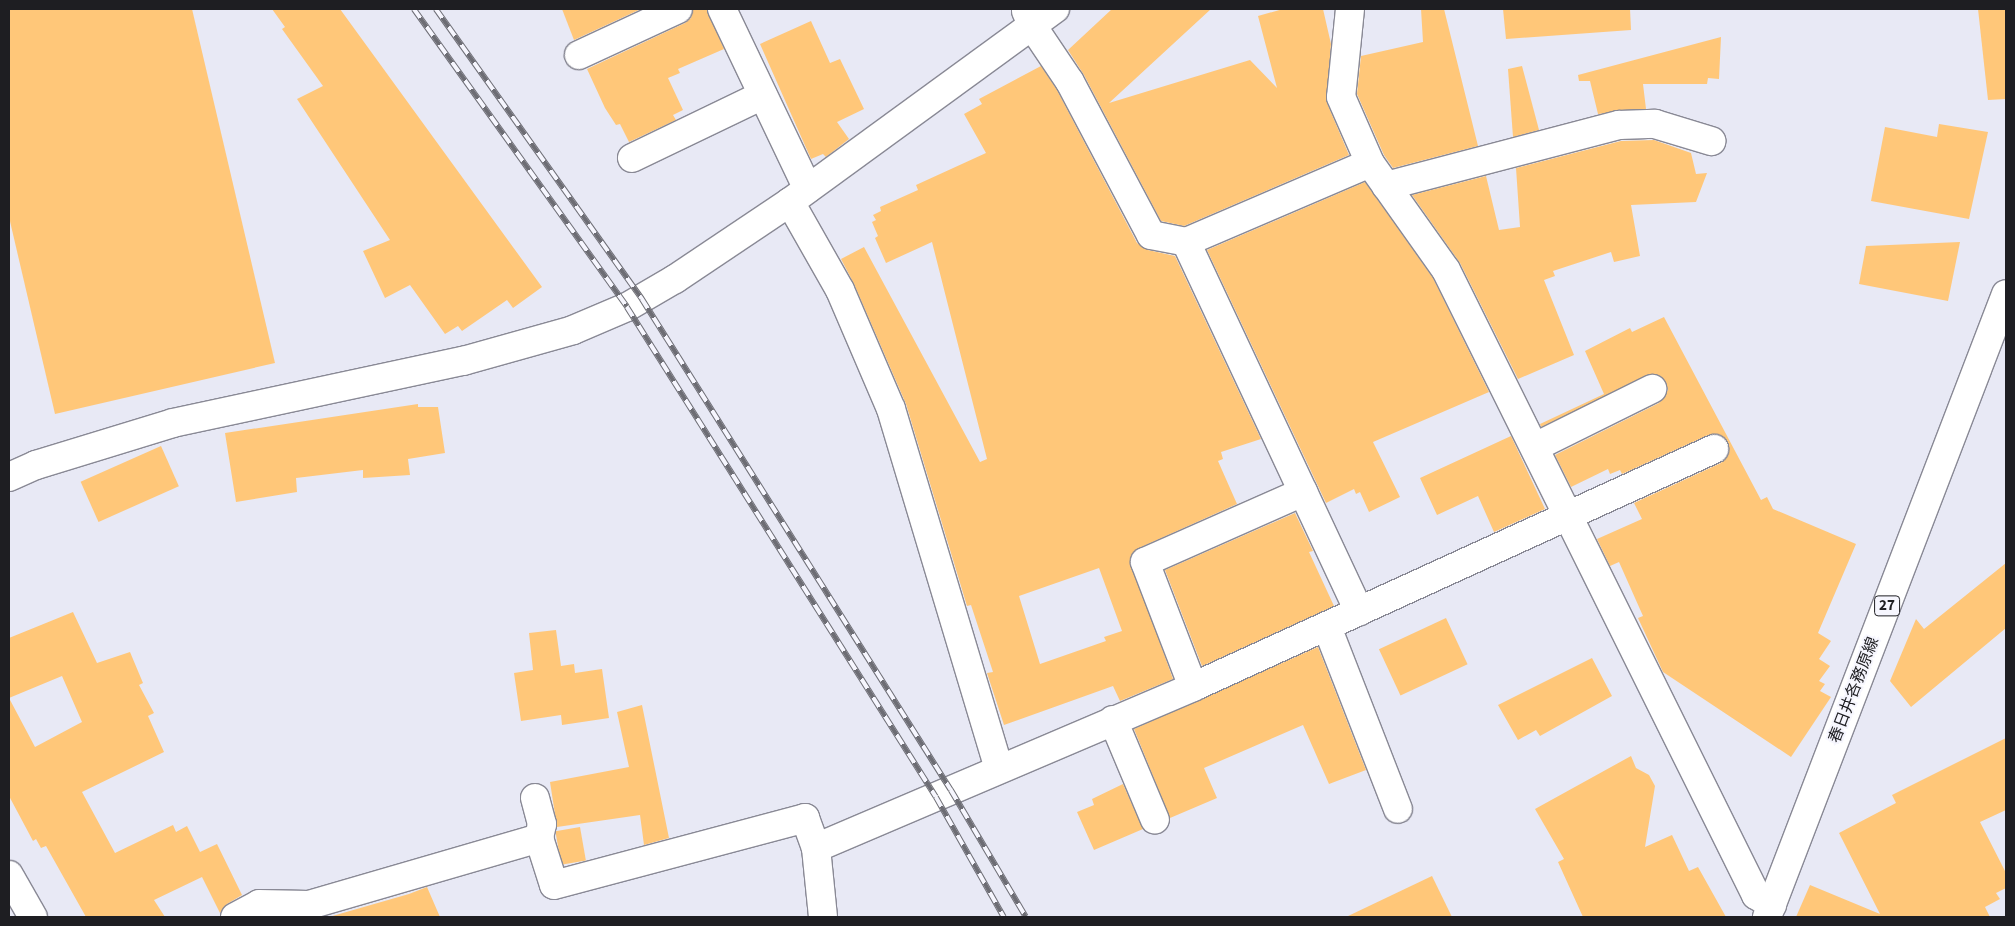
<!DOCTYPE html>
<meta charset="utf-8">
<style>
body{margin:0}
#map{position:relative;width:2015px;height:926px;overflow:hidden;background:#e8e9f5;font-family:"Source Sans 3","Noto Sans JP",sans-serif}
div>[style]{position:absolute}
.building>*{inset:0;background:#ffc779;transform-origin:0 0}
.roads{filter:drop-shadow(1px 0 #898995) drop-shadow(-1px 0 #898995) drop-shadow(0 1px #898995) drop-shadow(0 -1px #898995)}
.street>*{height:28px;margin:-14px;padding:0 14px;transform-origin:14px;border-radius:14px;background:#fff}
.secondary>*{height:28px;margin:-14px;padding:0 14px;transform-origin:14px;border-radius:14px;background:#fff}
.primary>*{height:28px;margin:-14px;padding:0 14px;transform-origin:14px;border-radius:14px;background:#fff}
.rail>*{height:5.5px;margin-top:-2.75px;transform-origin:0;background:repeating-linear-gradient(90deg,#f6f6fe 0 11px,#6d6d74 0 22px);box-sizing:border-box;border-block:1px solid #6d6d74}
span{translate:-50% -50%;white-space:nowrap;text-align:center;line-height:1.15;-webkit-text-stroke:4px #f6f6fe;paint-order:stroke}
.shield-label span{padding:1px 4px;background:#f6f6fe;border:1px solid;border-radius:4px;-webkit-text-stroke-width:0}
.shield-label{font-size:15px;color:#1e1e22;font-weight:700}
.street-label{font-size:16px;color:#1e1e22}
.frame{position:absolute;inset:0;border:10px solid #1e1e22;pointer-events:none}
</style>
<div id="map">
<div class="building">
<i style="clip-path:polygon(9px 9px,192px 9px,275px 363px,55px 414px,9px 217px)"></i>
<i style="clip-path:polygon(272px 9px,340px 9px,542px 287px,513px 308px,507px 300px,462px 331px,458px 326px,445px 334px,410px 285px,385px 298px,363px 251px,390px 240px,297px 99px,323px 86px,282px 29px,285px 27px)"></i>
<i style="clip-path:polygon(562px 9px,641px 9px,574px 40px)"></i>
<i style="clip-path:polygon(693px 9px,707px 9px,724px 49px,678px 69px,680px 73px,668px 78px,683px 110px,673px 115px,676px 120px,629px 142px,620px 124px,616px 125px,605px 108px,587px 69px,685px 23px,691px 18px)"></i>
<i style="clip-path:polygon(1112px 9px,1211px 9px,1109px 103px,1250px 60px,1277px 88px,1258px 16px,1283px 9px,1323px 9px,1331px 44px,1327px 103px,1349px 155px,1184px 226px,1161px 221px,1084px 75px,1068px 50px)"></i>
<i style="clip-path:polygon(1421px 9px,1444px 9px,1478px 146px,1393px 168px,1384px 155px,1357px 94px,1361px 56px,1423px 42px)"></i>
<i style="clip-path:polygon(1503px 9px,1630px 9px,1631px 30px,1506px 39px)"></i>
<i style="clip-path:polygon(1978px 9px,2006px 9px,2006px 99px,1988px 100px)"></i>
<i style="clip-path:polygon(811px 21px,830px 63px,840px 59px,864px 109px,837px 122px,849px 139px,826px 157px,823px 154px,811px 159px,760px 44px)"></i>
<i style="clip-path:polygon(1721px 37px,1719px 79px,1708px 78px,1707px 84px,1643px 84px,1646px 109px,1598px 114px,1590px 81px,1579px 81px,1578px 75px)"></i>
<i style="clip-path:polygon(evenodd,1041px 66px,1057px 90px,1137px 243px,1148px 250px,1175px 256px,1261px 439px,1221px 452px,1223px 459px,1218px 461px,1237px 504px,1139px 548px,1130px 559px,1173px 679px,1120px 701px,1113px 686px,1004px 725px,987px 673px,993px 672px,971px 605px,967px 606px,906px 404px,854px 284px,841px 259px,864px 247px,980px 462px,987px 459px,932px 242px,886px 263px,875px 238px,878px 236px,872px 222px,876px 220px,873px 215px,881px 211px,880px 207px,918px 190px,916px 185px,986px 153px,964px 114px,982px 104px,979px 99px,1041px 66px,1099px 568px,1122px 631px,1104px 637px,1106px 641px,1040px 664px,1019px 596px,1099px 568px)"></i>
<i style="clip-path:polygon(1522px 66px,1539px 130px,1513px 137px,1508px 69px)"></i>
<i style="clip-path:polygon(1939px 124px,1988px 132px,1969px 219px,1871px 201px,1885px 127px,1937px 137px)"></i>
<i style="clip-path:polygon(1654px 140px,1691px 153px,1696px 174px,1707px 173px,1696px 202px,1631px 205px,1640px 256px,1614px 262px,1611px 252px,1553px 271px,1555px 276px,1544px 280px,1574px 355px,1518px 379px,1460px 263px,1412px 195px,1486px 176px,1499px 230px,1520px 227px,1516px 168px,1621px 141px)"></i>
<i style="clip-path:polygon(1365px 182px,1433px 278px,1489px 392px,1373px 442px,1400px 497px,1369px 512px,1360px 492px,1356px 494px,1354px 489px,1326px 503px,1207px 250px)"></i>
<i style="clip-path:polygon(1960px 242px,1948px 301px,1859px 284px,1866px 246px)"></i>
<i style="clip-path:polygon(1664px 317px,1761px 500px,1767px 497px,1773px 509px,1856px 544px,1818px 633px,1831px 641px,1819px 659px,1830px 666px,1819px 681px,1825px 684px,1820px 691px,1831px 697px,1791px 757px,1663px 672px,1638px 618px,1643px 616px,1619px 562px,1610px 566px,1597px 539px,1642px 519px,1634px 503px,1721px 463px,1729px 451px,1728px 442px,1716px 434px,1708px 435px,1622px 474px,1620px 470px,1610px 474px,1608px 469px,1571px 487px,1555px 455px,1659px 403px,1668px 390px,1666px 383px,1653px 374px,1541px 427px,1540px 424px,1604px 394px,1585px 351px,1630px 328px,1632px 332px)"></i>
<i style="clip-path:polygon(418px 404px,418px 407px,438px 407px,445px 453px,408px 459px,410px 475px,363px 478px,363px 470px,296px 478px,297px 492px,236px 502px,225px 433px)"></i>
<i style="clip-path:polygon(1511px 436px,1545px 509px,1494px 532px,1478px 496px,1437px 515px,1420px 478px)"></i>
<i style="left:161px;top:446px;width:44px;height:88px;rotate:66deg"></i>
<i style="clip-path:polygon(1295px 513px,1313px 551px,1309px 552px,1334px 606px,1202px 666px,1165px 570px)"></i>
<i style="clip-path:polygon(2006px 563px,2006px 628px,1911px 707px,1890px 681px,1916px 619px,1924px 629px)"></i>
<i style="clip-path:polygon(evenodd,73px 612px,97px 663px,130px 652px,143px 683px,139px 685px,154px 713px,148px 716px,164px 752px,82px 792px,115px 853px,173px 825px,176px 832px,187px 826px,200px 852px,217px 844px,242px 895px,227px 904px,220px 913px,202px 877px,154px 900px,165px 917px,86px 917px,46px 846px,41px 848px,36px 839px,33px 841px,9px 796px,9px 638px,73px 612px,62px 676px,82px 722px,35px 747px,9px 698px,62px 676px)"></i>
<i style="left:1446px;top:618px;width:51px;height:74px;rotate:65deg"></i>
<i style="clip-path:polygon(556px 630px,561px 666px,574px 664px,575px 673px,602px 669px,609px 718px,562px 725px,561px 715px,521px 721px,514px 673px,533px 670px,529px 633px)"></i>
<i style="clip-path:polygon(1318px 647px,1366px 770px,1329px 784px,1303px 725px,1204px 768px,1217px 798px,1170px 818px,1134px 729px)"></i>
<i style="clip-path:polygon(1592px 658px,1612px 696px,1540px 736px,1536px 730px,1518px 740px,1498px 705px)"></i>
<i style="clip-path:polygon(642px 705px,669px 838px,644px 845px,640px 815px,557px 827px,550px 782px,629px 767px,617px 712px)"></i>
<i style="clip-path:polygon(2006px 738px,2006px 810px,1980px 822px,2006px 873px,2006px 888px,1996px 893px,2000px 899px,1985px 907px,1990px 917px,1796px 917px,1810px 885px,1880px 914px,1839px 833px,1896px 803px,1892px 795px)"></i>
<i style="clip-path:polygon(1631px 756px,1636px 768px,1649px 775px,1655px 786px,1645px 847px,1672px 835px,1689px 871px,1698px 867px,1726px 917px,1583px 917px,1558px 862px,1564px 859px,1535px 809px)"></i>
<i style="clip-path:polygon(1123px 784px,1143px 829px,1094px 850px,1077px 812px,1094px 805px,1092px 799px)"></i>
<i style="left:580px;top:827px;width:34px;height:25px;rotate:80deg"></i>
<i style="clip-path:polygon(1432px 876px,1452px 917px,1346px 917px)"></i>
<i style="clip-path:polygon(427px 887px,440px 917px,329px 917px,409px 894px)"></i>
</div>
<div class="roads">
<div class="street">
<i style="left:722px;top:9px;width:199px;rotate:64.5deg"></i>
<i style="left:1350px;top:9px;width:88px;rotate:95.8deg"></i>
<i style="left:1341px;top:97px;width:72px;rotate:66.3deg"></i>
<i style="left:1370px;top:163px;width:131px;rotate:54.6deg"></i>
<i style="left:1446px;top:270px;width:698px;rotate:63.62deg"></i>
<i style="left:1756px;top:895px;width:19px;rotate:32deg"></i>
<i style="left:1026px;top:11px;width:17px;rotate:66deg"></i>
<i style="left:1033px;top:27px;width:66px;rotate:56.1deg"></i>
<i style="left:1070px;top:82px;width:173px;rotate:62.1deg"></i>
<i style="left:1151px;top:235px;width:36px;rotate:11deg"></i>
<i style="left:1186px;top:242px;width:408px;rotate:64.9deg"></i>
<i style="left:579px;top:55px;width:109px;rotate:-24.9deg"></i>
<i style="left:632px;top:158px;width:145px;rotate:-25.7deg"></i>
<i style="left:1386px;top:186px;width:241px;rotate:-14.7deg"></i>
<i style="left:1619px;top:125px;width:36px;rotate:-2deg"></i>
<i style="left:1655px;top:124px;width:59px;rotate:16.9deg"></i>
<i style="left:790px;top:202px;width:101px;rotate:60.4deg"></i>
<i style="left:840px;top:290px;width:129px;rotate:66.8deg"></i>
<i style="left:891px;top:409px;width:375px;rotate:73.3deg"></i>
<i style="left:1186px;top:242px;width:200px;rotate:-23.2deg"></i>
<i style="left:1535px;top:447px;width:131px;rotate:-26.4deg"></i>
<i style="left:9px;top:477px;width:30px;rotate:-24deg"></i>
<i style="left:36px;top:465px;width:143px;rotate:-17deg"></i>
<i style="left:173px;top:423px;width:297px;rotate:-12.1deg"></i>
<i style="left:463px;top:361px;width:114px;rotate:-15.7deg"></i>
<i style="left:573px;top:330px;width:59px;rotate:-23.1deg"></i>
<i style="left:627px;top:307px;width:56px;rotate:-30.3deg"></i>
<i style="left:675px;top:279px;width:138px;rotate:-33.8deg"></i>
<i style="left:790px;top:202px;width:328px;rotate:-36.1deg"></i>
<i style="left:1327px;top:627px;width:195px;rotate:68.7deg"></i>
<i style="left:1193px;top:687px;width:134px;rotate:-111deg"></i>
<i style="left:1145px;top:562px;width:173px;rotate:-23.9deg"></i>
<i style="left:1113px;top:720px;width:108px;rotate:67.2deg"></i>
<i style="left:535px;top:798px;width:27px;rotate:75deg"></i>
<i style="left:542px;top:824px;width:14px;rotate:102deg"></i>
<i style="left:816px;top:848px;width:410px;rotate:-23.1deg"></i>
<i style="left:1193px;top:687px;width:573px;rotate:-24.55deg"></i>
<i style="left:235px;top:917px;width:27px;rotate:-28deg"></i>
<i style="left:259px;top:904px;width:50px;rotate:1.1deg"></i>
<i style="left:309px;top:905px;width:240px;rotate:-16.2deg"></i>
<i style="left:539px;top:838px;width:49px;rotate:72.3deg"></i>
<i style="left:554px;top:885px;width:260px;rotate:-14.9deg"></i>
<i style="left:805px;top:818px;width:32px;rotate:70deg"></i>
<i style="left:816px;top:848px;width:69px;rotate:84.2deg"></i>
</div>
<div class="secondary">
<i style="left:9px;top:875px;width:48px;rotate:60.3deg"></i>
</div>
<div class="primary">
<i style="left:1767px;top:917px;width:667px;rotate:-69.01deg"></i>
</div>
</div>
<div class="rail">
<i style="left:414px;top:9px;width:366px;rotate:54.4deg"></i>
<i style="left:627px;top:307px;width:579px;rotate:57.76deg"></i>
<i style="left:936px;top:797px;width:138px;rotate:60.5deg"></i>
<i style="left:436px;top:9px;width:356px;rotate:54.6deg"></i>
<i style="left:642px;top:299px;width:580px;rotate:57.82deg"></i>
<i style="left:951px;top:790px;width:147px;rotate:59.4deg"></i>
</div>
<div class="shield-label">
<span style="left:1887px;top:606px">27</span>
</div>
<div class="street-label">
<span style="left:1854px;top:690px;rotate:-69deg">春日井各務原線</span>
</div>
<div class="frame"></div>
</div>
